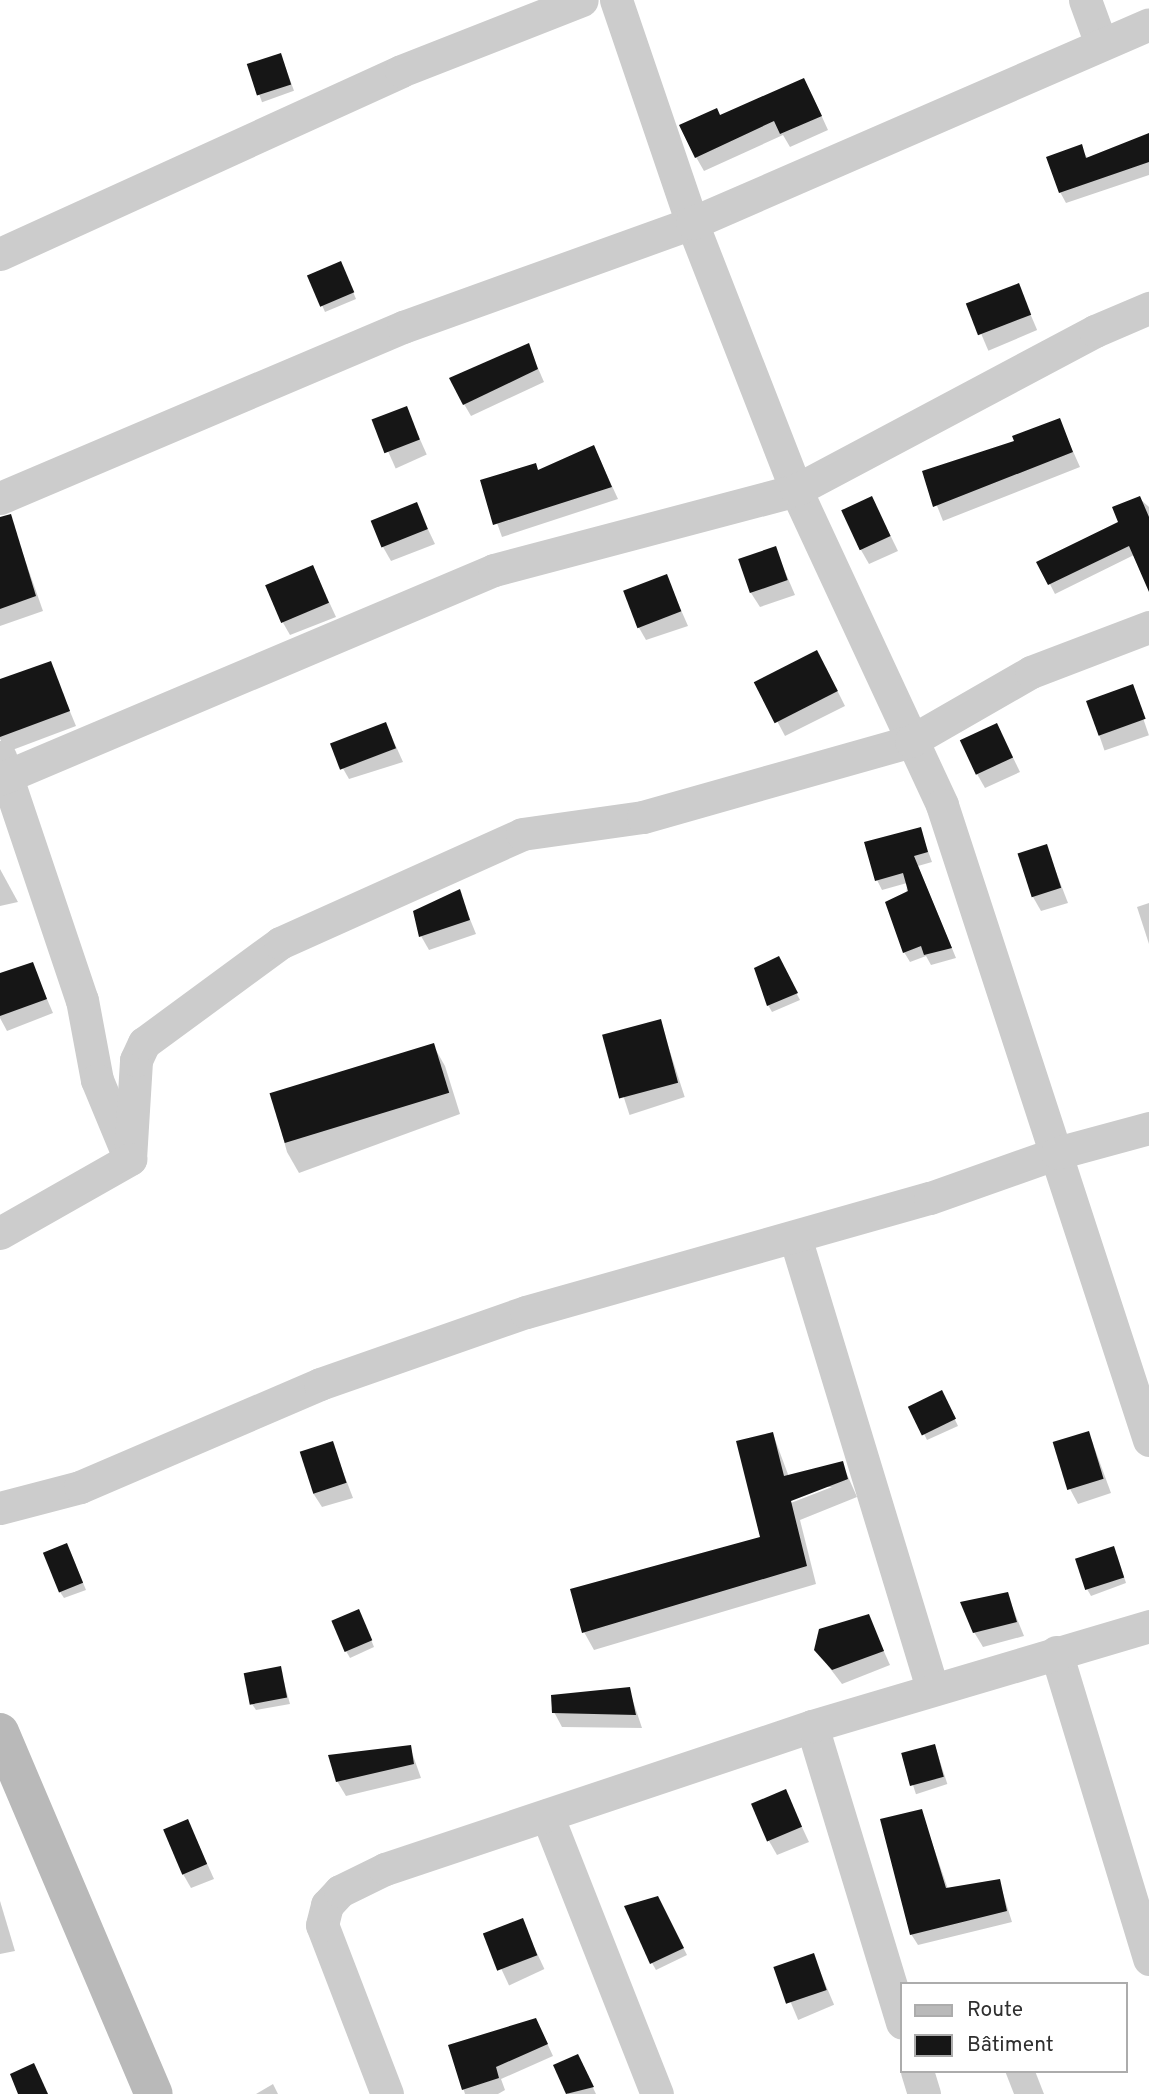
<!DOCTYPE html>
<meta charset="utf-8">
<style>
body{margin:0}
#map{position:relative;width:1149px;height:2094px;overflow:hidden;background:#fff;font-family:Overpass,sans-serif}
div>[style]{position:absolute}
.shadow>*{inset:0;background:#0003;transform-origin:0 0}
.building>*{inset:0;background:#161616;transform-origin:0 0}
.street>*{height:33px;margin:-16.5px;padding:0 16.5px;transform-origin:16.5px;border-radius:16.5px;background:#ccc}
.secondary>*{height:38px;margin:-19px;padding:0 19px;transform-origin:19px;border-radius:19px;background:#b9b9b9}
span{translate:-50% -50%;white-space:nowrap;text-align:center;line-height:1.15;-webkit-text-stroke:7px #fff;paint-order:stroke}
.legend{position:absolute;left:900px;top:1982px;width:228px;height:91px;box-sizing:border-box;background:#fff;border:2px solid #acacac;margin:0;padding:9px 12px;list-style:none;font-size:21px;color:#2f2f2f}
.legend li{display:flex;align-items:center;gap:14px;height:35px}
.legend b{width:35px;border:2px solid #acacac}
</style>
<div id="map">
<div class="shadow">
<i style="left:281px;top:55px;width:38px;height:34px;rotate:70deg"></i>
<i style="clip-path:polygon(812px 95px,828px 130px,790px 147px,783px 135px,704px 171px,696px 157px,720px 117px)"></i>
<i style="clip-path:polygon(1149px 135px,1149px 175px,1066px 203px,1060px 192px,1081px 147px,1088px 159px)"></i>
<i style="clip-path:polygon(344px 270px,356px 299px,325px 312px,309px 276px)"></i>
<i style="left:1018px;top:285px;width:49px;height:53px;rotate:67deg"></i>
<i style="clip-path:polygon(528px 345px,544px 382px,471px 416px,464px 404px)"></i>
<i style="left:406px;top:408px;width:51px;height:34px;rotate:66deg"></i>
<i style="clip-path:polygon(1059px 420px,1080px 467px,943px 521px,924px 473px,1017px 442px)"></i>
<i style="clip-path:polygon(600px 460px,618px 499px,502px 537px,482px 481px)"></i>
<i style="clip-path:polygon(872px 498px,898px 551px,869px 564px,861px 550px)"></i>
<i style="clip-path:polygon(1139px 498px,1149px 507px,1149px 570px,1134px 555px,1055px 594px,1039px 563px,1120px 523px)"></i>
<i style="clip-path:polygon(416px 504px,435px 544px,391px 561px,383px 547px)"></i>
<i style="clip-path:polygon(18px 540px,43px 611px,0 626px,0 546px)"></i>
<i style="clip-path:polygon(775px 548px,795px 595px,760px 607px,751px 593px)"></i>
<i style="clip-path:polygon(313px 567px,336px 617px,290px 635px,282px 621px)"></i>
<i style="clip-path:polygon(666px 576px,688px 626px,646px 640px,638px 626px)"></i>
<i style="clip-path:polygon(50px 663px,76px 726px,7px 752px,0 739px,0 681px)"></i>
<i style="clip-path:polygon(825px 666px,845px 706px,785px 736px,757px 683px)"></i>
<i style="left:1132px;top:686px;width:52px;height:47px;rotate:71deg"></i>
<i style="clip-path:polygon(386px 724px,403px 762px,349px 779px,341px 765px)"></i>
<i style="clip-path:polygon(1004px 739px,1020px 772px,985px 788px,977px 774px)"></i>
<i style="clip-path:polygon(920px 829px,932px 862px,918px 866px,956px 958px,931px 965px,926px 956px,910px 962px,904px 952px,907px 883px,882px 890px,877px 880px)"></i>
<i style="clip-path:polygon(1046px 846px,1068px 903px,1041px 911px,1033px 897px)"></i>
<i style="clip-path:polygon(0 869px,18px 902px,0 906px)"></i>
<i style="clip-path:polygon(459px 892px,476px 934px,429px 950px,421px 936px)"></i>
<i style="clip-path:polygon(1149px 903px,1149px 944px,1137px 907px)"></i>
<i style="clip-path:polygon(778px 958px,800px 1000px,772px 1012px,768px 1005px)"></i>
<i style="clip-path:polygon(32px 964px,53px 1013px,7px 1031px,0 1018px,0 975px)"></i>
<i style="left:660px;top:1021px;width:80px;height:58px;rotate:72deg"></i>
<i style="clip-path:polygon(433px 1045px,445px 1066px,460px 1114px,299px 1173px,287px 1152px,273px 1100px)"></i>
<i style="clip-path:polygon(945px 1399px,958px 1426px,927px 1440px,911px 1407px)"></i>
<i style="clip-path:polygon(1089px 1433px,1111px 1493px,1078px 1504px,1070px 1489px)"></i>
<i style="clip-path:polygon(evenodd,773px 1434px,789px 1477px,842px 1463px,857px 1497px,800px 1520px,816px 1584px,594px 1650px,584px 1632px,762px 1539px,773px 1434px,823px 1487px,832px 1487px,783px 1506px,782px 1503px,823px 1487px)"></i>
<i style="clip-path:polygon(332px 1443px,353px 1498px,322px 1507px,313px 1493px)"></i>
<i style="clip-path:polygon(70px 1551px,86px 1590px,64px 1598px,60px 1592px)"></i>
<i style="clip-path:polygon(1117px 1555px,1126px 1583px,1091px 1596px,1087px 1589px)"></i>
<i style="clip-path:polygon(1007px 1594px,1024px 1636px,983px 1647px,974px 1632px)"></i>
<i style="clip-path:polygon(868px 1616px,890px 1665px,842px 1684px,816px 1650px)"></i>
<i style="clip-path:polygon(362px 1618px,374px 1647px,350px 1658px,346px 1651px)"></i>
<i style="clip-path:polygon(280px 1668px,290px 1704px,256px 1710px,252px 1704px)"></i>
<i style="clip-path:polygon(629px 1689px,642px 1728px,562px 1727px,554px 1712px)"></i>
<i style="left:935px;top:1746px;width:40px;height:33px;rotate:72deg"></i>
<i style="clip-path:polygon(410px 1747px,421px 1778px,346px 1796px,337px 1781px)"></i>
<i style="clip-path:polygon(785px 1791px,809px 1842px,777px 1855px,769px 1841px)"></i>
<i style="clip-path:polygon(921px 1811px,948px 1889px,999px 1881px,1012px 1922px,918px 1945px,911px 1934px)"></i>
<i style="clip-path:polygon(188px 1821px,214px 1879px,191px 1888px,183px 1874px)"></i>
<i style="clip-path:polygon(0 1901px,15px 1951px,0 1954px)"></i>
<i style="clip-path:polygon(661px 1904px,687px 1955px,656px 1970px,652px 1963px)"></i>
<i style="left:522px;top:1921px;width:53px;height:39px;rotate:65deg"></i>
<i style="left:813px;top:1955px;width:54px;height:39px;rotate:67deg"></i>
<i style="clip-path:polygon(542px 2032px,553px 2056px,501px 2079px,505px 2090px,498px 2094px,465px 2094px,450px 2046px)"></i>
<i style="clip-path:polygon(581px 2063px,596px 2094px,568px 2094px,555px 2066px)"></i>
<i style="clip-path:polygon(1005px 2071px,1035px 2071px,1044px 2094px,1014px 2094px)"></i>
<i style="clip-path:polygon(273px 2084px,278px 2094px,256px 2094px)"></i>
</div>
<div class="building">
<i style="left:281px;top:53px;width:33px;height:36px;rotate:72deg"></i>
<i style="clip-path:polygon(804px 78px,822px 116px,780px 134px,774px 121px,695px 158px,679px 125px,717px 108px,720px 115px)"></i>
<i style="clip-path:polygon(1149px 133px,1149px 162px,1059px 193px,1046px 157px,1082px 144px,1086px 158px)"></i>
<i style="left:341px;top:261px;width:34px;height:37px;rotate:67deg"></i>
<i style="left:1019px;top:283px;width:34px;height:57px;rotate:69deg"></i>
<i style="clip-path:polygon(529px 343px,538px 369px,463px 405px,449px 378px)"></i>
<i style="left:407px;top:406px;width:36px;height:38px;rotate:69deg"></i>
<i style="clip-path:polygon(1060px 418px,1073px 452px,933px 507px,922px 471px,1014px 441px,1012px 436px)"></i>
<i style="clip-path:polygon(594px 445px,612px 487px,493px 525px,480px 480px,536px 463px,538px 470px)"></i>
<i style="left:872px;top:496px;width:44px;height:34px;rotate:65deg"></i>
<i style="clip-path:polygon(1140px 496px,1149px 517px,1149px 592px,1129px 546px,1048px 585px,1036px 562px,1118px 522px,1112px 507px)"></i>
<i style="left:417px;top:502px;width:29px;height:50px;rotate:68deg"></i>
<i style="clip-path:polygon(11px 514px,36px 596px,0 609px,0 517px)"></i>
<i style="left:776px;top:546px;width:36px;height:40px;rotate:71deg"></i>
<i style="left:313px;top:565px;width:41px;height:52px;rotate:67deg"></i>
<i style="left:667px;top:574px;width:40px;height:47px;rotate:69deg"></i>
<i style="left:817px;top:650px;width:46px;height:71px;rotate:63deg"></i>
<i style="clip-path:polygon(51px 661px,70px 711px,0 737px,0 679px)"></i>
<i style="left:1133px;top:684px;width:37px;height:50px;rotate:70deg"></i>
<i style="left:386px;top:722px;width:28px;height:60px;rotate:69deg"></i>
<i style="left:997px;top:723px;width:38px;height:41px;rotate:65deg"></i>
<i style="clip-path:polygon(921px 827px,928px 852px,914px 856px,952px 948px,924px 955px,921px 946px,903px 953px,885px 902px,908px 891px,903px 873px,875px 881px,864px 842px)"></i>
<i style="left:1047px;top:844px;width:46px;height:31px;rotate:72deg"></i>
<i style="clip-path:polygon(460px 889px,470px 920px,419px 937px,413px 911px)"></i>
<i style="clip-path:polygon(779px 956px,798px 993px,767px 1006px,754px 968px)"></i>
<i style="clip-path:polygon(33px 962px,47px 999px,0 1016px,0 973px)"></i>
<i style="left:661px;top:1019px;width:66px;height:61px;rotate:75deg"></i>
<i style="left:434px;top:1043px;width:52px;height:172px;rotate:73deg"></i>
<i style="left:942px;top:1390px;width:32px;height:38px;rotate:64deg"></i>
<i style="left:1089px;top:1431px;width:50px;height:38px;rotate:73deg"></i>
<i style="clip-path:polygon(773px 1432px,784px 1476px,843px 1461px,848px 1479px,791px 1501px,807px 1566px,582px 1633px,570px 1589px,760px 1537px,736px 1441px)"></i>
<i style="left:333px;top:1441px;width:44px;height:35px;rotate:72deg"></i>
<i style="left:67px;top:1543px;width:43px;height:26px;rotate:68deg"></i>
<i style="left:1114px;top:1546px;width:33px;height:41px;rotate:72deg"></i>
<i style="clip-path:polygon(1008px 1592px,1017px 1622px,973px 1633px,960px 1602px)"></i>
<i style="left:359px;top:1609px;width:34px;height:30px;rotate:67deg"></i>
<i style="clip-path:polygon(869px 1614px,884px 1651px,832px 1670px,814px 1650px,819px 1629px)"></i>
<i style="left:281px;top:1666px;width:32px;height:38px;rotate:79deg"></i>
<i style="clip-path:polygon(630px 1687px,636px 1715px,552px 1713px,551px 1695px)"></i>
<i style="left:935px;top:1744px;width:34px;height:35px;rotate:75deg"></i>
<i style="clip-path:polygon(411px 1745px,414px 1764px,336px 1782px,328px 1755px)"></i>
<i style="left:786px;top:1789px;width:41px;height:38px;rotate:67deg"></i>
<i style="clip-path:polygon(922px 1809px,946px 1888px,1000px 1879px,1007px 1911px,910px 1935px,880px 1819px)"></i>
<i style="left:188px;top:1819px;width:49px;height:27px;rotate:67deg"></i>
<i style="clip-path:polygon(658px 1896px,684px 1948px,650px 1964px,624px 1906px)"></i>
<i style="left:523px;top:1918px;width:40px;height:43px;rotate:69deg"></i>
<i style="left:814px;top:1953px;width:39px;height:43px;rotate:71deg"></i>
<i style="clip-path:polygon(536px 2018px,548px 2044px,496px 2067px,499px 2078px,462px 2090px,448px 2045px)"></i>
<i style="clip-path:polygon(578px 2054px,594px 2087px,566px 2094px,553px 2065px)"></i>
<i style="clip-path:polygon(34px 2063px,48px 2094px,18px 2094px,10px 2074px)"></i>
</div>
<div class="street">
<i style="left:616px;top:0;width:236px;rotate:71.2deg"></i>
<i style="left:692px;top:223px;width:287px;rotate:68.7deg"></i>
<i style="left:796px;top:490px;width:347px;rotate:65.1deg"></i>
<i style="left:942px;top:805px;width:668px;rotate:71.94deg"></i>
<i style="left:1085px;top:0;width:47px;rotate:70deg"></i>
<i style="left:0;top:254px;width:441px;rotate:-24.5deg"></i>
<i style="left:401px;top:71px;width:194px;rotate:-21.4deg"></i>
<i style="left:0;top:498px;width:438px;rotate:-23deg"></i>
<i style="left:403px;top:327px;width:307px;rotate:-19.8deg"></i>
<i style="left:692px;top:223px;width:498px;rotate:-23.5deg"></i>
<i style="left:0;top:757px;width:256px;rotate:71.4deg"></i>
<i style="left:82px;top:1000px;width:81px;rotate:79.4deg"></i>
<i style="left:97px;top:1080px;width:76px;rotate:67.5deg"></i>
<i style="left:0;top:779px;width:536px;rotate:-22.93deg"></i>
<i style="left:494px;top:570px;width:312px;rotate:-14.8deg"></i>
<i style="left:796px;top:490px;width:339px;rotate:-28deg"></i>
<i style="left:1095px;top:331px;width:59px;rotate:-23.1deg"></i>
<i style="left:130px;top:1159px;width:99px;rotate:-86.5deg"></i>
<i style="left:136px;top:1060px;width:19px;rotate:-65deg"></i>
<i style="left:144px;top:1043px;width:169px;rotate:-36.3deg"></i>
<i style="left:280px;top:943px;width:265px;rotate:-24.2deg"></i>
<i style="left:522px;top:834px;width:122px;rotate:-8deg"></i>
<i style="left:643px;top:817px;width:279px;rotate:-15.8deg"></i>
<i style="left:911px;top:741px;width:138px;rotate:-29.9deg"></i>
<i style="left:1031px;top:672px;width:126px;rotate:-20.9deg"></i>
<i style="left:0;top:1233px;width:150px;rotate:-29.6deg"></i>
<i style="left:795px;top:1237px;width:472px;rotate:73.1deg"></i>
<i style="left:0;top:1508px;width:83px;rotate:-14.7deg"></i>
<i style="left:80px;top:1487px;width:261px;rotate:-23.2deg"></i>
<i style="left:320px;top:1384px;width:218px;rotate:-19.3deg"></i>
<i style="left:526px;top:1312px;width:420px;rotate:-15.8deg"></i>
<i style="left:930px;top:1198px;width:135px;rotate:-19.5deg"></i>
<i style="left:1057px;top:1153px;width:95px;rotate:-15.2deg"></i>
<i style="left:1056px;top:1652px;width:321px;rotate:73.1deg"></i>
<i style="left:812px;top:1726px;width:310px;rotate:73.1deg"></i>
<i style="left:547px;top:1815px;width:300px;rotate:68.5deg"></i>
<i style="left:917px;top:2071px;width:24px;rotate:73deg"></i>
<i style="left:387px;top:2094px;width:181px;rotate:-111deg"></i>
<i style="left:322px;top:1925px;width:21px;rotate:-76deg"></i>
<i style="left:327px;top:1905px;width:19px;rotate:-47deg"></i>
<i style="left:340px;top:1891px;width:50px;rotate:-26.1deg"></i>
<i style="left:385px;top:1869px;width:450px;rotate:-18.5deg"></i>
<i style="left:812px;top:1726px;width:352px;rotate:-16.5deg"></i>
</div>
<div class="secondary">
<i style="left:0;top:1732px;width:393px;rotate:67deg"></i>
</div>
<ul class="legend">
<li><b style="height:9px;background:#b9b9b9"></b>Route</li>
<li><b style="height:19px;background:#161616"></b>Bâtiment</li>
</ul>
</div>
